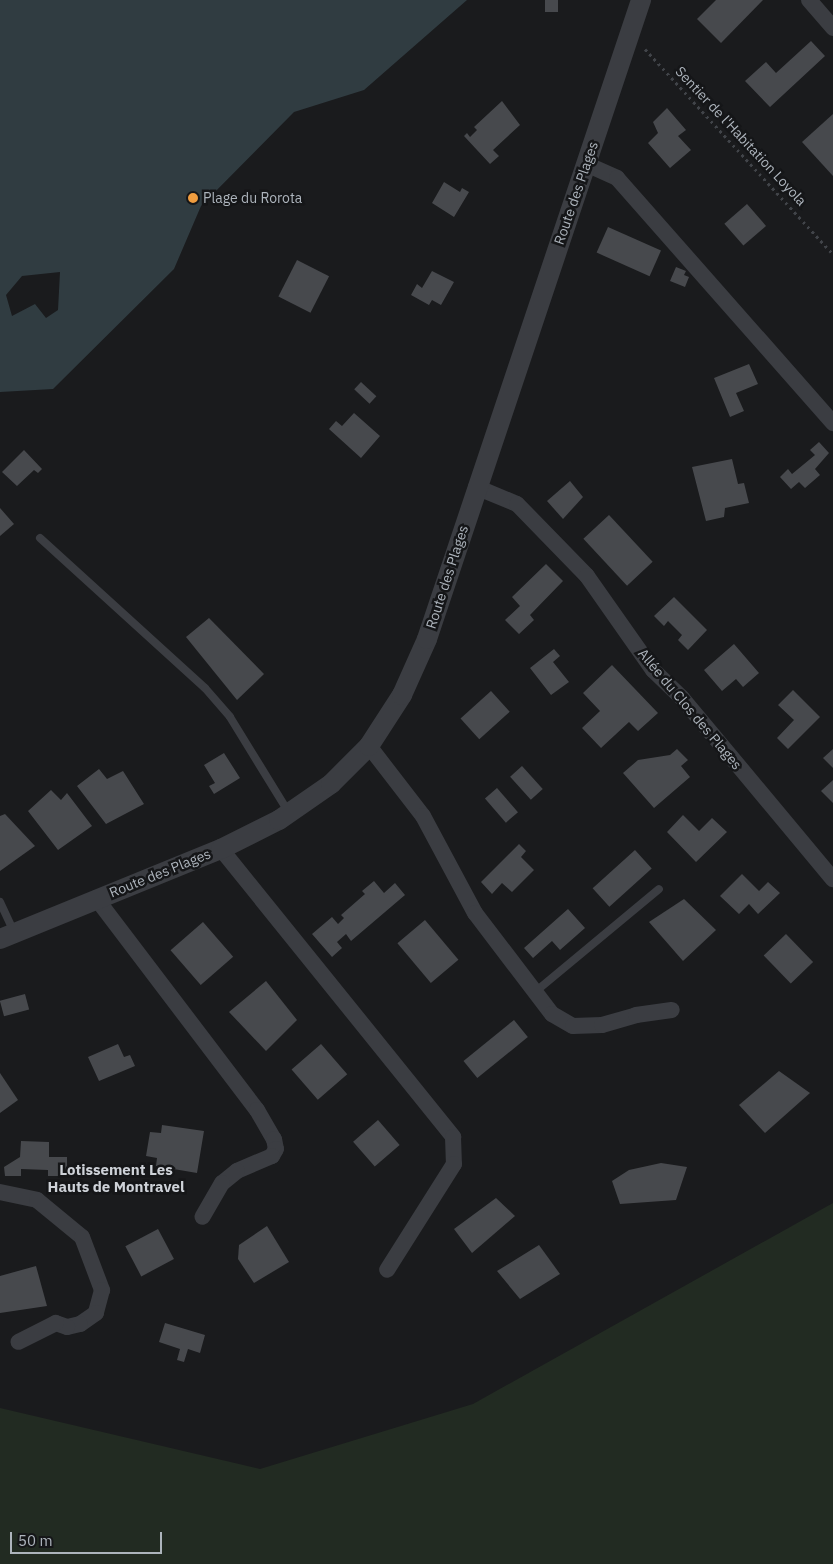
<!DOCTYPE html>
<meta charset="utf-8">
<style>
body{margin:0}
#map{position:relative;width:833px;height:1564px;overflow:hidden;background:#1a1b1d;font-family:"IBM Plex Sans",sans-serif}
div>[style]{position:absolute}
.green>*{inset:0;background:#222b22}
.water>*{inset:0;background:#303c41}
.building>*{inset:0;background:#47494d;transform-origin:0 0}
.path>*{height:3px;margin-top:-1.5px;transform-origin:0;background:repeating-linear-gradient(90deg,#414449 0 2.5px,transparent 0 6.5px)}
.service>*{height:8px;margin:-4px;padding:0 4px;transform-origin:4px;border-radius:4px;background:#3b3d42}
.minor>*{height:16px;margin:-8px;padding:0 8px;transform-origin:8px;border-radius:8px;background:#3b3d42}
.tertiary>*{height:20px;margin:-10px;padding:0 10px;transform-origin:10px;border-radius:10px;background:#3b3d42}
.dots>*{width:14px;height:14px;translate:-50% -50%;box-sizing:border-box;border:2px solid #151618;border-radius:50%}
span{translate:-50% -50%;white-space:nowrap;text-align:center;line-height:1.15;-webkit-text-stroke:5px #151618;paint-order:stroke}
.street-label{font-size:14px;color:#adb4bc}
.poi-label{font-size:14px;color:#adb4bc}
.left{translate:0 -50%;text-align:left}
.neighbourhood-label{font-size:15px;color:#ced2d8;font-weight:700}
.scale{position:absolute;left:10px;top:1532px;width:152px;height:22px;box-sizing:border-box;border:2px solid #adb4bc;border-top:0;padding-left:6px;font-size:15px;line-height:18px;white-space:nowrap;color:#adb4bc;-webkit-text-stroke:4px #151618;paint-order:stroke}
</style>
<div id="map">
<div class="green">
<i style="clip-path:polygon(833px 1203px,833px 1564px,0 1564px,0 1408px,260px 1469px,473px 1404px)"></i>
</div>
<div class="water">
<i style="clip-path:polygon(evenodd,0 0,467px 0,364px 90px,294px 112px,201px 206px,174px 269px,53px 389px,0 392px,0 0,60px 272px,58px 310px,46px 318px,35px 304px,12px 316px,6px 295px,22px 276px,60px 272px)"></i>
</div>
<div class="building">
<i style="left:545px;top:0;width:13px;height:12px"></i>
<i style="clip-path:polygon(716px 0,763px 0,721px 43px,697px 19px)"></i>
<i style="clip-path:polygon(811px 41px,825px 56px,770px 107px,745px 81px,766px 62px,776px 73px)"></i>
<i style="clip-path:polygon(502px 101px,520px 125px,493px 150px,499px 156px,490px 164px,464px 136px,467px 133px,470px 137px,477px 130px,474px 127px)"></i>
<i style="clip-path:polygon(667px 108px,686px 130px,678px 136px,691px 150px,670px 168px,648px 143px,658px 133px,653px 122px)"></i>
<i style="clip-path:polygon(833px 114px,833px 176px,802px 142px)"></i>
<i style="clip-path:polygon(444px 182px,460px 192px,462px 188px,469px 192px,454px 217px,432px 203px)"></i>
<i style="left:747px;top:204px;width:29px;height:30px;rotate:49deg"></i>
<i style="left:608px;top:227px;width:58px;height:28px;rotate:24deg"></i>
<i style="left:297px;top:260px;width:36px;height:41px;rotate:27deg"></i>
<i style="clip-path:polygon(676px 267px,686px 271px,684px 275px,689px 277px,685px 287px,670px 281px)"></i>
<i style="clip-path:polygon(432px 271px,454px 282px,441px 305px,432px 300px,429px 305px,411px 295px,417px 284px,422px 288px)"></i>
<i style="clip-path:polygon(749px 364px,758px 384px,736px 393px,744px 411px,730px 417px,714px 378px)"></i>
<i style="left:361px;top:382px;width:21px;height:10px;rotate:43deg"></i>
<i style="clip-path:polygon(354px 413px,380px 436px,361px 458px,329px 429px,336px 421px,342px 426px)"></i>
<i style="clip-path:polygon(819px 442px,829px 453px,815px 469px,820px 475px,805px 488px,799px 482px,791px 489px,780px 477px,788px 469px,792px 474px,815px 455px,810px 450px)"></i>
<i style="clip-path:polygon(24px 450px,42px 469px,38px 473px,34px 470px,17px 486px,2px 472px)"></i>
<i style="clip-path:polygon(732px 459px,738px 484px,744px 483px,749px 503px,725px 508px,724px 517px,706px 521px,692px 467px)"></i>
<i style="clip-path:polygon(570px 481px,583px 497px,563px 519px,547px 501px)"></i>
<i style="clip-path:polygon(0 508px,14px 524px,0 536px)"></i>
<i style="left:609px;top:515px;width:64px;height:35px;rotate:47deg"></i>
<i style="clip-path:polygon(546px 564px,563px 581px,530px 615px,534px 620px,519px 634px,505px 620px,520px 606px,512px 597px)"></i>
<i style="clip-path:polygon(674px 597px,707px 630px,688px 650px,678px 640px,682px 635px,668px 621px,664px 626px,654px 616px)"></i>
<i style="clip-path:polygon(209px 618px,264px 674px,237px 700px,186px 637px)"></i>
<i style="clip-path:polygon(734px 644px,759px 673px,743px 687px,736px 679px,722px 691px,704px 670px)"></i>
<i style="clip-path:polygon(554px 649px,560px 656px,553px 662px,569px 682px,551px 695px,530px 668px)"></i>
<i style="clip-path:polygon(612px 665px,658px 713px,638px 731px,629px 722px,601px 748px,582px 728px,600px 711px,583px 693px)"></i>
<i style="clip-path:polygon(793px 690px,820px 717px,788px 749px,777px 738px,794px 720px,778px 705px)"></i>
<i style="left:491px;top:691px;width:28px;height:41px;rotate:48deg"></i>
<i style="clip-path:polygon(677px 749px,688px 760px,681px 766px,690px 777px,654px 808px,623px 773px,638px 760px,670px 755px)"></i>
<i style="clip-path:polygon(833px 749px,833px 768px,823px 758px)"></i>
<i style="clip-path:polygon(224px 753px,240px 778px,214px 794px,209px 786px,215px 783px,204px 765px)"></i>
<i style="left:522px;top:766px;width:31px;height:16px;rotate:48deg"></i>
<i style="clip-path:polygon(99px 769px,107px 779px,123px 771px,144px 804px,106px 824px,77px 786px)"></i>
<i style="clip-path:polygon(833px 780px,833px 803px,821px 791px)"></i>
<i style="left:497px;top:788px;width:32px;height:16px;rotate:49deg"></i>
<i style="clip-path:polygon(51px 790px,61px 800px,67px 793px,92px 826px,58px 850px,28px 811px)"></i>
<i style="clip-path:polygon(5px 814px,35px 846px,0 871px,0 816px)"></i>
<i style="clip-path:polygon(683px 815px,699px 831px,712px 818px,727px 832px,696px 862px,667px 832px)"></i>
<i style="clip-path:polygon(519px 844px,526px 851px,521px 857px,534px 870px,512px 892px,502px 883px,492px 894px,481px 882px)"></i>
<i style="left:635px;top:850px;width:25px;height:57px;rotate:48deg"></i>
<i style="clip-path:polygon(742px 874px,759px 891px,768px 882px,780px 893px,758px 914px,749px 904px,739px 914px,720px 896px)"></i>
<i style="clip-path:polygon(374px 881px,384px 893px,395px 883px,405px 895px,351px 941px,346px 934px,337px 942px,342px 948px,332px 957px,312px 934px,332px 917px,338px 924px,344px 918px,341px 915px,365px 894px,362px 891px)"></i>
<i style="clip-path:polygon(684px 899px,716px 930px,683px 961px,649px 922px)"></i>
<i style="clip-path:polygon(568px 909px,585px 928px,560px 950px,552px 941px,533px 958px,524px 948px)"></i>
<i style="left:425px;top:920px;width:52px;height:36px;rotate:50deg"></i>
<i style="left:203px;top:922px;width:46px;height:43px;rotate:49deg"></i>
<i style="left:786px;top:934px;width:39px;height:31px;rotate:46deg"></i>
<i style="clip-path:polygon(266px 981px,297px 1020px,266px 1051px,229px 1012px)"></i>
<i style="left:25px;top:994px;width:16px;height:26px;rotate:75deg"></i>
<i style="left:514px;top:1020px;width:22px;height:65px;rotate:51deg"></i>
<i style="clip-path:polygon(118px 1044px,124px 1057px,130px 1055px,135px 1066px,99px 1081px,88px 1057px)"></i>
<i style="left:321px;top:1044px;width:40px;height:39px;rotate:49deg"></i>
<i style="clip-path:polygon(779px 1071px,810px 1093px,765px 1133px,739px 1105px)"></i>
<i style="clip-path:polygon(0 1073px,18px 1100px,0 1113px)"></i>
<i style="left:378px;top:1120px;width:33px;height:33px;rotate:49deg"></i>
<i style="clip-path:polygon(162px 1125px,204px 1131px,197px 1173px,156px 1166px,157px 1158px,146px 1156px,150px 1132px,161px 1133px)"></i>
<i style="clip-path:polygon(21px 1141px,49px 1142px,49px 1157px,67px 1157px,67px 1176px,48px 1176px,48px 1170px,21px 1169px,21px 1176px,5px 1176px,4px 1167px,20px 1157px)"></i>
<i style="clip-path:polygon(661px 1163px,687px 1167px,676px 1200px,620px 1204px,612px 1181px,629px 1170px)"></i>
<i style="clip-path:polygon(496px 1198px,515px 1216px,472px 1253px,454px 1229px)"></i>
<i style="clip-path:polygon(267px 1226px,289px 1262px,254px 1283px,238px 1259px,239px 1245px)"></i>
<i style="left:158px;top:1229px;width:34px;height:37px;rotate:62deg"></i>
<i style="clip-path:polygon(539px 1245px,560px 1274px,520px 1299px,497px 1271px)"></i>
<i style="clip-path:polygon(36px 1266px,47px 1306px,0 1313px,0 1276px)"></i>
<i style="clip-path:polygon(165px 1323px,205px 1335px,200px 1353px,188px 1349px,184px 1362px,177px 1360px,180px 1349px,159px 1342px)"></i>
</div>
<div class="path">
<i style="left:645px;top:49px;width:278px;rotate:47.5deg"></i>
</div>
<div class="service">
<i style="left:40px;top:538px;width:223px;rotate:42.3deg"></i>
<i style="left:205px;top:688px;width:38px;rotate:49deg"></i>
<i style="left:230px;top:717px;width:113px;rotate:58.4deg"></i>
<i style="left:0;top:902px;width:33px;rotate:65deg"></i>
<i style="left:535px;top:992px;width:161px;rotate:-39.7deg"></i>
</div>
<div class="minor">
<i style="left:809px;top:0;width:37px;rotate:49deg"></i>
<i style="left:586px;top:164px;width:34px;rotate:24deg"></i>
<i style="left:617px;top:178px;width:327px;rotate:48.6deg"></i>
<i style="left:476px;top:487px;width:44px;rotate:22.5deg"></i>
<i style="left:517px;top:504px;width:100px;rotate:45.8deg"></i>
<i style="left:587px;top:576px;width:115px;rotate:54.9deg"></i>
<i style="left:653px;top:670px;width:40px;rotate:44deg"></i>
<i style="left:682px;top:698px;width:236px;rotate:50.2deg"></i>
<i style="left:369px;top:746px;width:88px;rotate:52.4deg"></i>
<i style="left:423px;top:816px;width:110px;rotate:61.8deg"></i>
<i style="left:475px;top:913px;width:127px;rotate:52.7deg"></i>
<i style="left:552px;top:1014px;width:24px;rotate:30deg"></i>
<i style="left:573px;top:1026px;width:29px;rotate:-2deg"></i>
<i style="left:602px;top:1025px;width:35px;rotate:-16deg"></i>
<i style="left:636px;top:1015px;width:36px;rotate:-8deg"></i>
<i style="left:221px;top:849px;width:370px;rotate:51.1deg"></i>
<i style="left:453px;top:1137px;width:27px;rotate:88deg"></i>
<i style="left:454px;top:1164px;width:125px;rotate:122.3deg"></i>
<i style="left:96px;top:898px;width:266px;rotate:52.8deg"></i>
<i style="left:257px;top:1110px;width:34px;rotate:60deg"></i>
<i style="left:274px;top:1139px;width:10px;rotate:79deg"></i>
<i style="left:276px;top:1149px;width:8px;rotate:120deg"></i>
<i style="left:272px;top:1156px;width:38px;rotate:157deg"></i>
<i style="left:237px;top:1171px;width:19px;rotate:141deg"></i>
<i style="left:222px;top:1183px;width:39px;rotate:120deg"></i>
<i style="left:0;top:1192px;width:38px;rotate:12deg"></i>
<i style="left:37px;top:1200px;width:58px;rotate:39.4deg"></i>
<i style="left:82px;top:1237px;width:57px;rotate:69.3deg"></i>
<i style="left:102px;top:1290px;width:24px;rotate:105deg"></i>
<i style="left:96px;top:1313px;width:19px;rotate:145deg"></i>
<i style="left:80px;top:1324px;width:13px;rotate:167deg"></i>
<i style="left:67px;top:1327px;width:12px;rotate:-160deg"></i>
<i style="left:56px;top:1323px;width:42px;rotate:153.4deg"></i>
</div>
<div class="tertiary">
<i style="left:0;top:939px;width:239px;rotate:-22.2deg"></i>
<i style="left:221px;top:849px;width:65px;rotate:-26.6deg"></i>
<i style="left:279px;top:820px;width:63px;rotate:-34.7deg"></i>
<i style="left:331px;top:784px;width:54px;rotate:-45deg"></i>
<i style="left:369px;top:746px;width:61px;rotate:-57.1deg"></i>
<i style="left:402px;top:695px;width:61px;rotate:-65.9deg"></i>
<i style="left:427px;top:639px;width:674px;rotate:-71.48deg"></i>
</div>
<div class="dots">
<i style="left:193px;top:198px;background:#f09d3f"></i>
</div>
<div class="street-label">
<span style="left:741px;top:136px;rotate:47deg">Sentier de l'Habitation Loyola</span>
<span style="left:576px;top:193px;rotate:-71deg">Route des Plages</span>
<span style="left:447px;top:577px;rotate:-72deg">Route des Plages</span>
<span style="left:690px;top:709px;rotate:50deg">Allée du Clos des Plages</span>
<span style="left:160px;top:873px;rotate:-22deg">Route des Plages</span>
</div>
<div class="poi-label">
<span class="left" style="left:203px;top:198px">Plage du Rorota</span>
</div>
<div class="neighbourhood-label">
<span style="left:116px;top:1178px">Lotissement Les<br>Hauts de Montravel</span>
</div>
<div class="scale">50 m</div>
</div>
